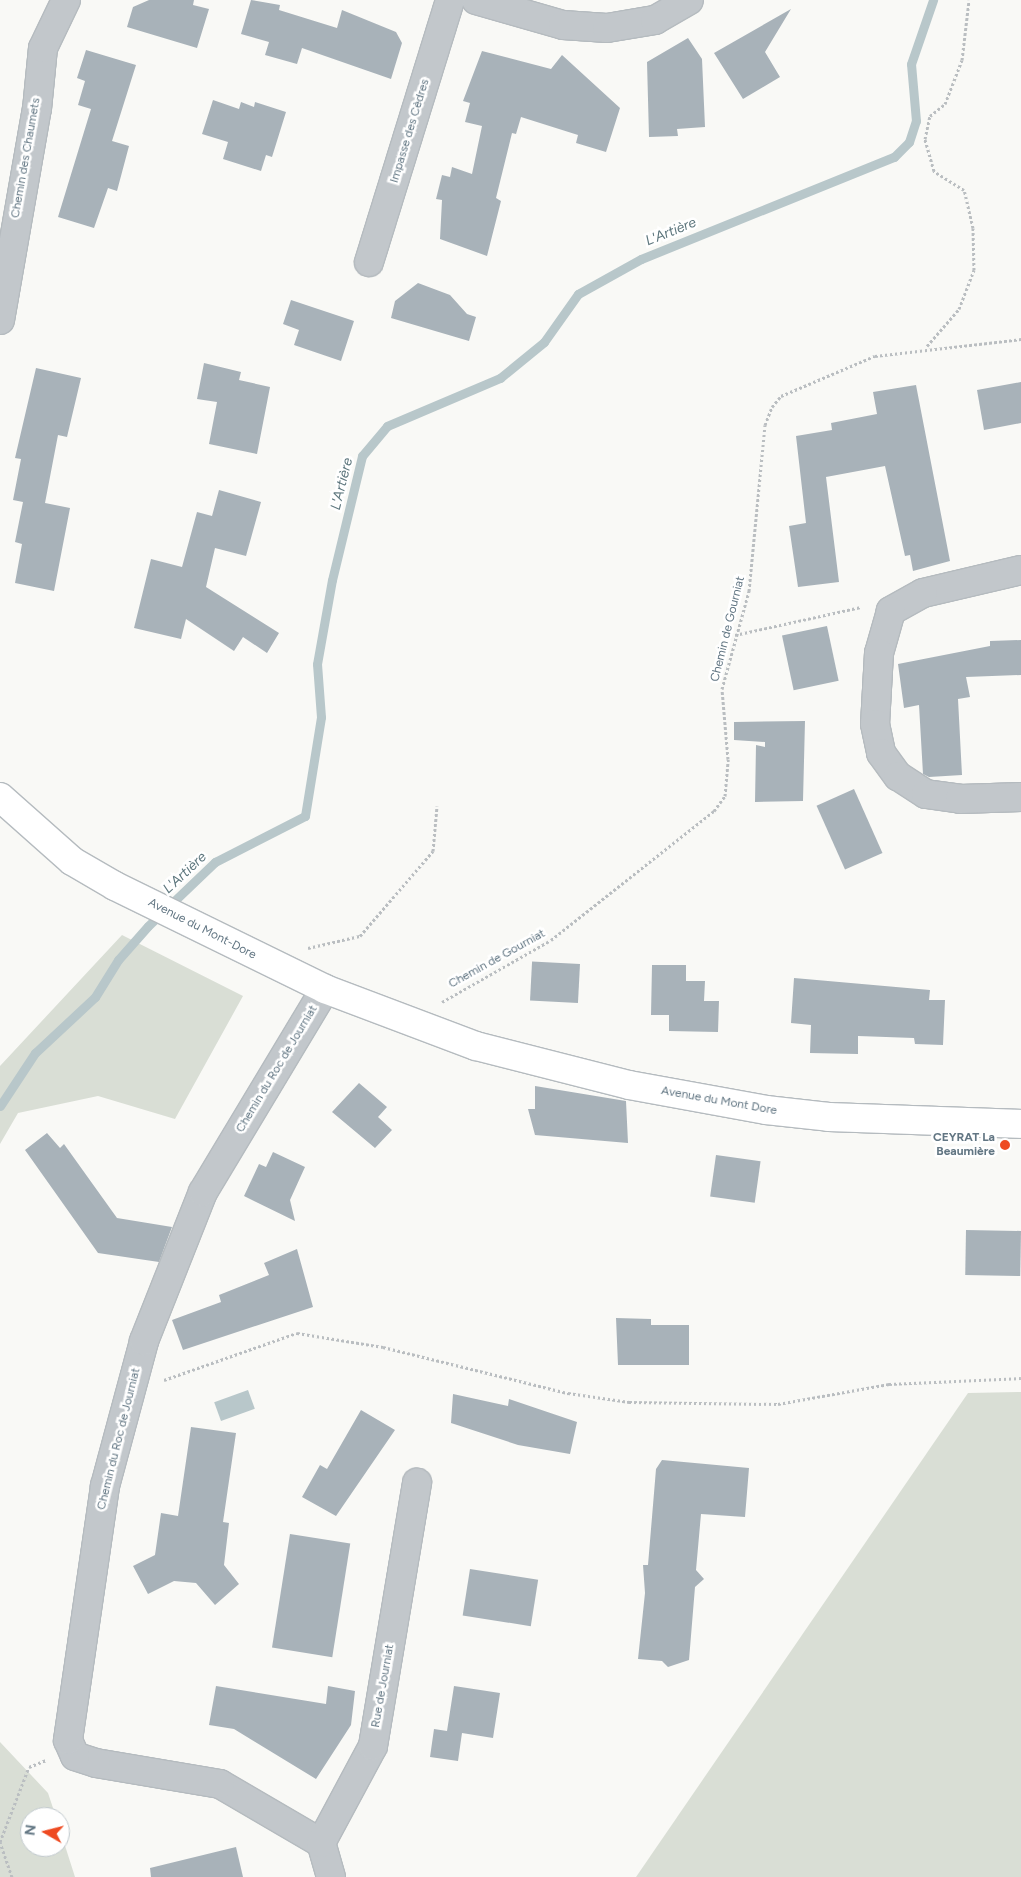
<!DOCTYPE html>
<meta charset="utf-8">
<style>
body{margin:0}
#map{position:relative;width:1021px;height:1877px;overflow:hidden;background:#f9f9f6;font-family:Figtree,sans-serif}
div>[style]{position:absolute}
.green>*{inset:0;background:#d9ded5}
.water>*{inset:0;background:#b8c7ca;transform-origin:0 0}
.stream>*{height:9px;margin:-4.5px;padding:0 4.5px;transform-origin:4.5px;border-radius:4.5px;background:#b8c7ca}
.building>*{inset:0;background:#a8b2b9;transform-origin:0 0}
.path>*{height:3px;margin-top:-1.5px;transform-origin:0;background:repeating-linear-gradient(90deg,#babec1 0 2.5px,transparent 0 5px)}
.roads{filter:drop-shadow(1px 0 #b5bbbf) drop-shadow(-1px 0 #b5bbbf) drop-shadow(0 1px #b5bbbf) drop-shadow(0 -1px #b5bbbf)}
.street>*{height:28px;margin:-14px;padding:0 14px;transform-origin:14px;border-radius:14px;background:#c2c7cb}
.primary>*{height:28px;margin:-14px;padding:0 14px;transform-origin:14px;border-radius:14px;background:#fff}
.dots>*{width:14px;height:14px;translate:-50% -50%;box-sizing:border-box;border:2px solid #fff;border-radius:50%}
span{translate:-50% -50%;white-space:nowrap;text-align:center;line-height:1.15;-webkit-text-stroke:5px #fff;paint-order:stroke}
.street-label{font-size:12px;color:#627683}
.poi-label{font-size:12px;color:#627683;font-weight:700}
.right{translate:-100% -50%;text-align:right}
.water-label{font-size:14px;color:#5d767d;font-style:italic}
.north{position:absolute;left:20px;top:1807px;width:50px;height:50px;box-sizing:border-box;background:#fff;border:1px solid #c0c8cd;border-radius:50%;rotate:278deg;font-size:14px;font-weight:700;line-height:20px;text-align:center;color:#627683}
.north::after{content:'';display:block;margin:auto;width:18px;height:22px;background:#ee4a21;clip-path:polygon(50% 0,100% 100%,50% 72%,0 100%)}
</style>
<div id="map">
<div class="green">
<i style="clip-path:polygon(122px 935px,243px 996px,175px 1119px,98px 1096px,18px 1113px,0 1144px,0 1066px)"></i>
<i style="clip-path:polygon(1021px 1392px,1021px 1877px,636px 1877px,968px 1393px)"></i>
<i style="clip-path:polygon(0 1742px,48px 1793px,56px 1817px,30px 1817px,30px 1847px,60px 1847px,60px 1830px,75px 1877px,0 1877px)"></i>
</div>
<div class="water">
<i style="left:248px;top:1390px;width:20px;height:36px;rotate:70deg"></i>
</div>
<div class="stream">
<i style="left:0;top:1106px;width:64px;rotate:-56.6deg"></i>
<i style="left:35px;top:1053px;width:82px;rotate:-43deg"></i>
<i style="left:95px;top:997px;width:44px;rotate:-58.1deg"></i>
<i style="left:118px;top:960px;width:45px;rotate:-48.6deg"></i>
<i style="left:148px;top:926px;width:93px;rotate:-43.7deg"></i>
<i style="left:215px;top:862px;width:101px;rotate:-27.1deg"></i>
<i style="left:305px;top:816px;width:100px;rotate:-80.8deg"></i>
<i style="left:321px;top:717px;width:53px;rotate:-94.3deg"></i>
<i style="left:317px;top:664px;width:85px;rotate:-79.9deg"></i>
<i style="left:332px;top:580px;width:128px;rotate:-76.4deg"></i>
<i style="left:362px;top:456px;width:39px;rotate:-50deg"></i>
<i style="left:387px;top:426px;width:123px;rotate:-23deg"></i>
<i style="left:500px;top:378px;width:57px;rotate:-39.3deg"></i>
<i style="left:544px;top:342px;width:59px;rotate:-54.7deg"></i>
<i style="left:578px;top:294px;width:72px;rotate:-29.1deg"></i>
<i style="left:641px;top:259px;width:273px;rotate:-22deg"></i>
<i style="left:894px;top:157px;width:21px;rotate:-45deg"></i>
<i style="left:909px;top:142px;width:22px;rotate:-72deg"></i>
<i style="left:916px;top:121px;width:57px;rotate:-95deg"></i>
<i style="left:911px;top:64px;width:68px;rotate:-71deg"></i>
</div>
<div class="building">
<i style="clip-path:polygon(149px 0,194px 0,193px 5px,209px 9px,197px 48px,127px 27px,133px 7px)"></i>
<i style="clip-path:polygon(251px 0,280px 5px,279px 10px,337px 28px,342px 10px,396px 32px,402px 43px,391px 79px,302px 48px,297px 64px,265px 55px,269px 42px,241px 34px)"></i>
<i style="clip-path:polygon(791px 9px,765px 52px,780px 77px,743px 99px,714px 53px)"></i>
<i style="clip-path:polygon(688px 38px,702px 59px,705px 127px,677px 129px,678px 136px,649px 137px,647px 62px)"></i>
<i style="clip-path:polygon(86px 50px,136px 65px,112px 141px,129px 146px,117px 191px,108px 188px,94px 228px,58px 217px,91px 109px,78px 105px,85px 81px,77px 78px)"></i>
<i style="clip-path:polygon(482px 51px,551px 69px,562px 55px,620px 108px,606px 152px,576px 143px,578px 135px,521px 117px,516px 134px,512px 133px,496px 198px,501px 201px,487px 256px,440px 239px,442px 200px,436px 199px,442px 175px,450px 177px,452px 167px,472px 174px,482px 126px,465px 122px,470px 103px,463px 101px)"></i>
<i style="clip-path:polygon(213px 100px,239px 109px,241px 102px,254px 107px,255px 102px,286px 112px,272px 157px,266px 155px,261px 171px,223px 159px,228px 142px,202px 134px)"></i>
<i style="clip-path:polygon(418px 283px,450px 295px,467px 314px,476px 317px,469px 341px,391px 318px,395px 301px)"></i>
<i style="clip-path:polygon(291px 300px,354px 321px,341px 361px,294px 345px,299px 330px,283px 324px)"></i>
<i style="clip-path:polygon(204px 363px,241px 372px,239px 380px,270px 387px,257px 454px,209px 444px,217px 402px,197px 399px)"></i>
<i style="clip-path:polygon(36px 368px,81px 378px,67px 437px,58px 435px,45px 503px,70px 508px,54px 591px,15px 583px,22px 544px,15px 542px,23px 502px,13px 500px,21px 459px,15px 458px)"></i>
<i style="clip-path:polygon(1021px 382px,1021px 423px,984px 430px,977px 390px)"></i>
<i style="clip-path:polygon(916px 385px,950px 561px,913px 571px,910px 555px,905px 556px,885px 466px,826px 477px,839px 582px,798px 587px,789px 526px,806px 523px,796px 436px,832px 430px,831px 423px,877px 414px,873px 392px)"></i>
<i style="clip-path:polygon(219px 490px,261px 502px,246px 556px,215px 548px,206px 587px,279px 633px,267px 653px,243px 637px,234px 651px,186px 619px,181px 639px,134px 628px,151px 559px,182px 567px,197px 512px,212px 516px)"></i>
<i style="left:827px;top:626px;width:56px;height:46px;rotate:78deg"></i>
<i style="clip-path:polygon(1021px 640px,1021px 675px,966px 677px,970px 697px,958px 699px,962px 775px,929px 777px,923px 774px,919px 705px,904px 708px,898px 664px,990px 646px,990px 641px)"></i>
<i style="clip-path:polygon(805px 721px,803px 801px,755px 802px,756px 745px,765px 747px,765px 742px,734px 740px,734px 722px)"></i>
<i style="left:854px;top:789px;width:70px;height:41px;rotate:66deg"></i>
<i style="left:580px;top:964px;width:39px;height:48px;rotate:93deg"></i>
<i style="clip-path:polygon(652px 965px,686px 965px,686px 981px,705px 981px,704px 1001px,719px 1001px,718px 1032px,669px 1031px,669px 1015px,651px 1015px)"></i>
<i style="clip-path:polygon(794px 978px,930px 990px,929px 1000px,945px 1000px,943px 1045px,915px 1044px,914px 1038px,858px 1036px,858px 1054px,810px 1053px,811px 1025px,791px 1023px)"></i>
<i style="clip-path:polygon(359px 1083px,387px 1107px,378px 1117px,392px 1130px,375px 1148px,332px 1112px)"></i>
<i style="clip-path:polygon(535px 1086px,626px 1101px,628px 1143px,535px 1135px,528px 1109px,535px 1109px)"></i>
<i style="clip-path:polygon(47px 1133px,60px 1148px,64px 1144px,117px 1218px,172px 1227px,159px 1262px,98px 1253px,25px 1150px)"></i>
<i style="clip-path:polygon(273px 1152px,305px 1167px,290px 1200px,295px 1221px,244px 1196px,259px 1164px,266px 1167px)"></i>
<i style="left:716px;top:1155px;width:45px;height:42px;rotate:8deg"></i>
<i style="left:966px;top:1230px;width:55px;height:45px;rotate:1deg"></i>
<i style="clip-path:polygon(297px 1249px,313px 1307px,183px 1350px,172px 1320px,221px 1302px,219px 1295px,269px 1275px,264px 1263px)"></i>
<i style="clip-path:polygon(616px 1318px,651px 1319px,651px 1325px,689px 1325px,689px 1365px,618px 1365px)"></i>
<i style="clip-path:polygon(453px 1394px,508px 1406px,509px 1399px,577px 1422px,570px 1454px,518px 1445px,451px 1423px)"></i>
<i style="clip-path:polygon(361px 1410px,395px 1430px,336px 1516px,302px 1497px,320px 1465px,327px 1469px)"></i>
<i style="clip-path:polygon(191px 1427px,236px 1433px,223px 1522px,229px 1523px,224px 1565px,239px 1584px,215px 1605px,196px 1583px,174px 1581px,148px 1594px,133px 1566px,155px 1555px,161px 1513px,178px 1516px)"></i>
<i style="clip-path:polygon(662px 1460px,749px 1468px,745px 1517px,701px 1514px,696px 1570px,704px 1579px,695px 1587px,689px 1660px,668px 1667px,662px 1661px,638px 1659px,645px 1593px,643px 1565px,648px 1565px,656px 1469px)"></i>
<i style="left:290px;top:1534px;width:61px;height:115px;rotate:9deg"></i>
<i style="left:470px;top:1569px;width:69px;height:47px;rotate:9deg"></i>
<i style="clip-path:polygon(216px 1686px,326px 1704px,328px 1686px,355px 1691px,351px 1725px,316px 1779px,234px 1729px,209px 1725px)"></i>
<i style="clip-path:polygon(454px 1686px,500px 1693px,493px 1738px,462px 1733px,458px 1761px,430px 1757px,434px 1729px,447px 1731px)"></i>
<i style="clip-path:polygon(236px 1847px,243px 1877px,151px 1877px,150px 1868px)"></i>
</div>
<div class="path">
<i style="left:927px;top:346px;width:49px;rotate:-49.1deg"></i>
<i style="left:959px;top:309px;width:42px;rotate:-69deg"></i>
<i style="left:974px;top:270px;width:42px;rotate:-91.4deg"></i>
<i style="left:973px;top:228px;width:39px;rotate:-103deg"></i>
<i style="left:964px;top:190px;width:36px;rotate:-148deg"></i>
<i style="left:934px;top:171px;width:33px;rotate:-106deg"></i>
<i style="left:925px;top:139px;width:24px;rotate:-78deg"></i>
<i style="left:930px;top:116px;width:19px;rotate:-39deg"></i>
<i style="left:945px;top:104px;width:47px;rotate:-68.9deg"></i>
<i style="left:962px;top:60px;width:60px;rotate:-83.3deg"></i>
<i style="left:735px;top:635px;width:129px;rotate:-12.5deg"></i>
<i style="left:308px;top:948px;width:53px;rotate:-13deg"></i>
<i style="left:360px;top:936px;width:112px;rotate:-49.3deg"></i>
<i style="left:433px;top:851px;width:45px;rotate:-84.9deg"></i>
<i style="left:442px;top:1002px;width:125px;rotate:-29.6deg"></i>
<i style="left:551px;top:940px;width:208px;rotate:-38.4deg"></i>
<i style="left:714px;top:811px;width:19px;rotate:-54deg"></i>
<i style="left:725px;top:796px;width:37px;rotate:-85deg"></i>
<i style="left:728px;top:759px;width:70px;rotate:-94.9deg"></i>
<i style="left:722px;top:689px;width:102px;rotate:-74.6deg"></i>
<i style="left:749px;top:591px;width:167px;rotate:-84.5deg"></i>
<i style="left:765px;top:425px;width:19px;rotate:-69deg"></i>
<i style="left:772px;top:407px;width:14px;rotate:-51deg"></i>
<i style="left:781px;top:396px;width:102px;rotate:-23.1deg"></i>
<i style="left:875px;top:356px;width:147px;rotate:-6.6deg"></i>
<i style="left:164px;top:1380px;width:141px;rotate:-19.5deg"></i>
<i style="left:297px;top:1333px;width:87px;rotate:9.2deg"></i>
<i style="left:383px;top:1347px;width:191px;rotate:14deg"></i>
<i style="left:568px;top:1393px;width:62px;rotate:8.4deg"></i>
<i style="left:629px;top:1402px;width:149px;rotate:0.8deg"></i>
<i style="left:778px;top:1404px;width:113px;rotate:-10.2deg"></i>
<i style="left:889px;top:1384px;width:132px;rotate:-2.6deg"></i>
<i style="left:12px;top:1877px;width:37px;rotate:-109deg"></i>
<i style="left:0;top:1842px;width:80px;rotate:-68.9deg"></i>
<i style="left:29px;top:1767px;width:18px;rotate:-22deg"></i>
</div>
<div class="roads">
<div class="street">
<i style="left:476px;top:0;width:91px;rotate:16deg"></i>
<i style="left:563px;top:25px;width:44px;rotate:3.9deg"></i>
<i style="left:607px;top:28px;width:49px;rotate:-9.5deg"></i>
<i style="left:655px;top:20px;width:39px;rotate:-30deg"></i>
<i style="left:369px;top:262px;width:274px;rotate:-72.8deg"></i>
<i style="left:0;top:320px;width:214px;rotate:-80.1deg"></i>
<i style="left:37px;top:109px;width:61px;rotate:-84.4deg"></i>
<i style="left:43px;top:48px;width:53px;rotate:-64.4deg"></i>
<i style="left:1021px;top:570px;width:101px;rotate:166.8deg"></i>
<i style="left:923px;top:593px;width:37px;rotate:151deg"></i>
<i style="left:891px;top:611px;width:44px;rotate:105.9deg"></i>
<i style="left:879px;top:653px;width:71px;rotate:93.2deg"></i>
<i style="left:875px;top:724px;width:30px;rotate:78deg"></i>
<i style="left:881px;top:753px;width:29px;rotate:54deg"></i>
<i style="left:898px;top:776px;width:33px;rotate:33deg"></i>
<i style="left:926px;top:794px;width:34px;rotate:8deg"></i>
<i style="left:960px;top:799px;width:61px;rotate:-1.9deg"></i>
<i style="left:321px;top:1843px;width:117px;rotate:-149.7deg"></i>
<i style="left:220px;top:1784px;width:126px;rotate:-170.4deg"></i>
<i style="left:96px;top:1763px;width:22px;rotate:-162deg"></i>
<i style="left:75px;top:1756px;width:17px;rotate:-114deg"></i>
<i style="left:68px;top:1740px;width:257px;rotate:-81.7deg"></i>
<i style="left:105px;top:1486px;width:150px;rotate:-74.9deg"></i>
<i style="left:144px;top:1341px;width:160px;rotate:-68.4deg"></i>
<i style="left:203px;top:1192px;width:237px;rotate:-59deg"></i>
<i style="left:331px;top:1877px;width:35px;rotate:-106deg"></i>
<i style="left:321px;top:1843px;width:110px;rotate:-61.8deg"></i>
<i style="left:373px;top:1746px;width:267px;rotate:-80.5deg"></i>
</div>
<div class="primary">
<i style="left:0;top:797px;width:96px;rotate:41.6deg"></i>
<i style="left:72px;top:861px;width:50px;rotate:30.2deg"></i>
<i style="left:115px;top:886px;width:234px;rotate:26.1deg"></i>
<i style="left:325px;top:989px;width:161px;rotate:20.7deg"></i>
<i style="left:476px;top:1046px;width:158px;rotate:14.3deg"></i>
<i style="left:629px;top:1085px;width:139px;rotate:10.3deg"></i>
<i style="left:766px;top:1110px;width:63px;rotate:6.3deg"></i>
<i style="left:829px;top:1117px;width:192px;rotate:2.1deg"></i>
</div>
</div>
<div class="dots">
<i style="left:1005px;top:1145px;background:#ee4a21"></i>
</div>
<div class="street-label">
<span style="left:410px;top:131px;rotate:-73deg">Impasse des Cèdres</span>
<span style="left:26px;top:158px;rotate:-80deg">Chemin des Chaumets</span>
<span style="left:728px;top:629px;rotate:-76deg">Chemin de Gourniat</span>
<span style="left:202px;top:929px;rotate:27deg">Avenue du Mont-Dore</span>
<span style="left:497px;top:959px;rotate:-29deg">Chemin de Gourniat</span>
<span style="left:277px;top:1069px;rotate:-59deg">Chemin du Roc de Journiat</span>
<span style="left:719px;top:1101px;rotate:10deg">Avenue du Mont Dore</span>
<span style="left:119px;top:1439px;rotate:-76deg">Chemin du Roc de Journiat</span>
<span style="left:383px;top:1686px;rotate:-80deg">Rue de Journiat</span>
</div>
<div class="poi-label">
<span class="right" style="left:995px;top:1145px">CEYRAT La<br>Beaumière</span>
</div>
<div class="water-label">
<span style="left:671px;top:232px;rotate:-22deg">L'Artière</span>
<span style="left:342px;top:484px;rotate:-76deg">L'Artière</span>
<span style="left:185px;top:873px;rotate:-43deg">L'Artière</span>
</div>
<div class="north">N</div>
</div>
